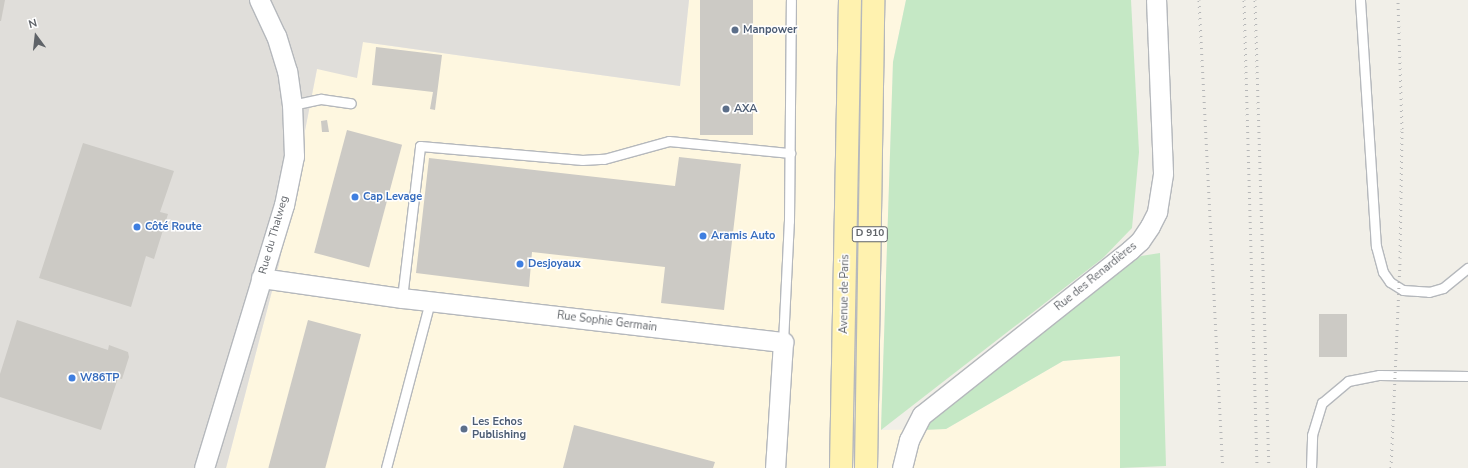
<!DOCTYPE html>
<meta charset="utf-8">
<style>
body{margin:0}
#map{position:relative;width:1468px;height:468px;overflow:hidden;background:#f1efe8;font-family:"Nunito Sans",sans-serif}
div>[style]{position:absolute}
.commercial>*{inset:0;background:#fef7e0}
.industrial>*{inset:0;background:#e0deda}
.green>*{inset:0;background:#c5e8c5}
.building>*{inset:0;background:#cccac5;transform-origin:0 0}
.roads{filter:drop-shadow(1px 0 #b5b8bc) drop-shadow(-1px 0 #b5b8bc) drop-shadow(0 1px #b5b8bc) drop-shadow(0 -1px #b5b8bc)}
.lane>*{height:9px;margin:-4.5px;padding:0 4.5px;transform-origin:4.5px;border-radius:4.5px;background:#fff}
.street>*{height:19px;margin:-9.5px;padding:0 9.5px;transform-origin:9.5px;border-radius:9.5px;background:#fff}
.primary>*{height:22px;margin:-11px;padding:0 11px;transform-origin:11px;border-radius:11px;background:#fff2af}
.rail>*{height:3px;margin-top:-1.5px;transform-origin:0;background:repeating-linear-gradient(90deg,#b6b7b8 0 1px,transparent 0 6px)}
.dots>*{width:11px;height:11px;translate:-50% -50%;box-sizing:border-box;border:2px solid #fff;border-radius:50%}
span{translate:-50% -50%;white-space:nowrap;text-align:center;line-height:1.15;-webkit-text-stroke:3px #fff;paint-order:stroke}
.shield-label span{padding:1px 3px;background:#fff;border:1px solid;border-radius:3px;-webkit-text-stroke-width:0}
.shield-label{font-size:10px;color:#5f6368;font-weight:700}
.service-label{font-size:11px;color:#4e5e75;font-weight:700}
.left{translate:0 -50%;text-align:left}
.shop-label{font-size:11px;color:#366cbe;font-weight:700}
.street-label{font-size:11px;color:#5f6368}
.north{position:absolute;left:16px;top:16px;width:40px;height:40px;-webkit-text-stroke:3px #fff;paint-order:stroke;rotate:345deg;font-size:11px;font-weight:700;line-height:16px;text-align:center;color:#5f6368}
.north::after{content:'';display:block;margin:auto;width:14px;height:18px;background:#5f6368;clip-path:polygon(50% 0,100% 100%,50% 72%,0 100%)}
</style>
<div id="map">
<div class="commercial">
<i style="clip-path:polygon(689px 0,906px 0,893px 62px,881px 430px,946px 429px,1063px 361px,1120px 356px,1120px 468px,226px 468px,279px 264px,317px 69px,363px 42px,680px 86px)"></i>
</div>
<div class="industrial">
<i style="clip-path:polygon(0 0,689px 0,680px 86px,363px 42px,357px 78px,317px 69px,279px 264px,226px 468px,0 468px)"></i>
</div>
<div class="green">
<i style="clip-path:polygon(906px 0,1131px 0,1139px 152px,1132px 228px,1103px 258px,881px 430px,893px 62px)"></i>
<i style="clip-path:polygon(1160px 253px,1166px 466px,1120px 468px,1120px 356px,1063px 361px,946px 429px,923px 430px,938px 410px,1141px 256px)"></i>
</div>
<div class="building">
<i style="clip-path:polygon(0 0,5px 0,1px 21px,0 21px)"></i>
<i style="left:700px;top:0;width:53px;height:135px"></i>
<i style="clip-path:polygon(376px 47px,442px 55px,435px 110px,430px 109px,433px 92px,372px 85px)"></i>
<i style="clip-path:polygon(327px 120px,329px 132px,322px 132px,321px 121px)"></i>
<i style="left:347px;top:130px;width:57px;height:127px;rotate:15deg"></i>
<i style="clip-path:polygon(83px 143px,174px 171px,160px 212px,168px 214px,154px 259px,146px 256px,131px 307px,39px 278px)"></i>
<i style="clip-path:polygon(679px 157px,741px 164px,724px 310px,661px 303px,665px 267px,532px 252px,529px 287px,416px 273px,429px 158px,675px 186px)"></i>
<i style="left:1319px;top:314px;width:28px;height:43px"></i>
<i style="clip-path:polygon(17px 320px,108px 350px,109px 345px,128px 352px,129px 357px,122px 379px,118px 378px,101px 430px,0 397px,0 374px)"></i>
<i style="left:308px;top:320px;width:55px;height:153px;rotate:15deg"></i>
<i style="clip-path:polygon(574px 425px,715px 462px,713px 468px,563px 468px)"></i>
</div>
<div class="roads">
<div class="lane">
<i style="left:1360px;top:0;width:247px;rotate:86.3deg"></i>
<i style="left:1376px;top:246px;width:27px;rotate:75deg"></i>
<i style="left:1383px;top:272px;width:12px;rotate:55deg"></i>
<i style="left:1390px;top:282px;width:15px;rotate:32deg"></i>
<i style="left:1403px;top:290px;width:26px;rotate:4deg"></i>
<i style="left:1429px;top:292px;width:15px;rotate:-16deg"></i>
<i style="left:1443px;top:288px;width:32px;rotate:-39deg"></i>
<i style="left:292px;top:105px;width:30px;rotate:-12deg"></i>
<i style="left:321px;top:99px;width:30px;rotate:8deg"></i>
<i style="left:402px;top:298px;width:153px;rotate:-83.2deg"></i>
<i style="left:420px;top:146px;width:163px;rotate:4.9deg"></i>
<i style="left:582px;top:160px;width:22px;rotate:-3deg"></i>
<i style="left:604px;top:159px;width:67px;rotate:-15.5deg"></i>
<i style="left:669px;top:141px;width:122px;rotate:5.7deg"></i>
<i style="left:783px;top:342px;width:121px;rotate:-87.2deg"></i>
<i style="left:789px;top:221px;width:221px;rotate:-89.5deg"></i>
<i style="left:386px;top:468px;width:173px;rotate:-75.2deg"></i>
<i style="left:1311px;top:468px;width:33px;rotate:-88deg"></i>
<i style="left:1312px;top:435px;width:34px;rotate:-73deg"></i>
<i style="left:1322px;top:403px;width:34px;rotate:-40deg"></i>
<i style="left:1348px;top:381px;width:32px;rotate:-11deg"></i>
<i style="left:1379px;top:375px;width:89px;rotate:0.6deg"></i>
</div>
<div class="street">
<i style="left:261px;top:278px;width:142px;rotate:8.1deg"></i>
<i style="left:402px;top:298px;width:384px;rotate:6.6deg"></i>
<i style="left:783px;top:342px;width:126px;rotate:93.6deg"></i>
<i style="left:204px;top:468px;width:275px;rotate:-73.1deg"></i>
<i style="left:284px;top:205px;width:50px;rotate:-78.5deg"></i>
<i style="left:294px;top:156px;width:51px;rotate:-92.2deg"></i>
<i style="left:292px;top:105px;width:34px;rotate:-98deg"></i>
<i style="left:287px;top:71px;width:37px;rotate:-107deg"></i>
<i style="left:276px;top:36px;width:40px;rotate:-115deg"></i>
<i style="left:902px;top:468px;width:29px;rotate:-76deg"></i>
<i style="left:909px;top:440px;width:28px;rotate:-63deg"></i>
<i style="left:922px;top:415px;width:265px;rotate:-38.4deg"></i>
<i style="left:1130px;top:250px;width:13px;rotate:-42deg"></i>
<i style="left:1140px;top:241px;width:18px;rotate:-56deg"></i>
<i style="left:1150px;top:226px;width:16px;rotate:-63deg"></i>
<i style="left:1157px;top:212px;width:39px;rotate:-81deg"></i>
<i style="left:1163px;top:173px;width:173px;rotate:-92.3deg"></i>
</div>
<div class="primary">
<i style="left:841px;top:468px;width:468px;rotate:-88.9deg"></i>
<i style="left:866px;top:468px;width:468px;rotate:-89.1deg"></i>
</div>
</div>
<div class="rail">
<i style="left:1199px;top:0;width:469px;rotate:87.1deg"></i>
<i style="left:1244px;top:0;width:468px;rotate:88.4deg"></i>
<i style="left:1255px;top:0;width:468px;rotate:88.3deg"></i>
<i style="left:1391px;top:468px;width:210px;rotate:-87.5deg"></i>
<i style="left:1400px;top:258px;width:129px;rotate:-89.1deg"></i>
<i style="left:1402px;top:129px;width:129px;rotate:-91.8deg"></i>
</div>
<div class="dots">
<i style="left:735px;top:30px;background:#5c6f8a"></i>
<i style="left:726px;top:109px;background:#5c6f8a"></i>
<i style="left:355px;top:197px;background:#3f7fe0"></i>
<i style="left:137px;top:227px;background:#3f7fe0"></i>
<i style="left:703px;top:236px;background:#3f7fe0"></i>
<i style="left:520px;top:264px;background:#3f7fe0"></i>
<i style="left:72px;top:378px;background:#3f7fe0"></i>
<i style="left:464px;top:429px;background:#5c6f8a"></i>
</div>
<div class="shield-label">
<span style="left:870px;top:234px">D 910</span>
</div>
<div class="service-label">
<span class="left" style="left:743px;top:30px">Manpower</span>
<span class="left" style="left:734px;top:109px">AXA</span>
<span class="left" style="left:472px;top:429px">Les Echos<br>Publishing</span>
</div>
<div class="shop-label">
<span class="left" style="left:363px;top:197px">Cap Levage</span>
<span class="left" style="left:145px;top:227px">Côté Route</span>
<span class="left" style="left:711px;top:236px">Aramis Auto</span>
<span class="left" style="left:528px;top:264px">Desjoyaux</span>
<span class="left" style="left:80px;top:378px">W86TP</span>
</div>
<div class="street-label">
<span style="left:274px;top:235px;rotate:-74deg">Rue du Thalweg</span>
<span style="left:1096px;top:277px;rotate:-39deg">Rue des Renardières</span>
<span style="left:845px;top:294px;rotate:-89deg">Avenue de Paris</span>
<span style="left:607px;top:322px;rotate:7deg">Rue Sophie Germain</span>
</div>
<div class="north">N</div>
</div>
